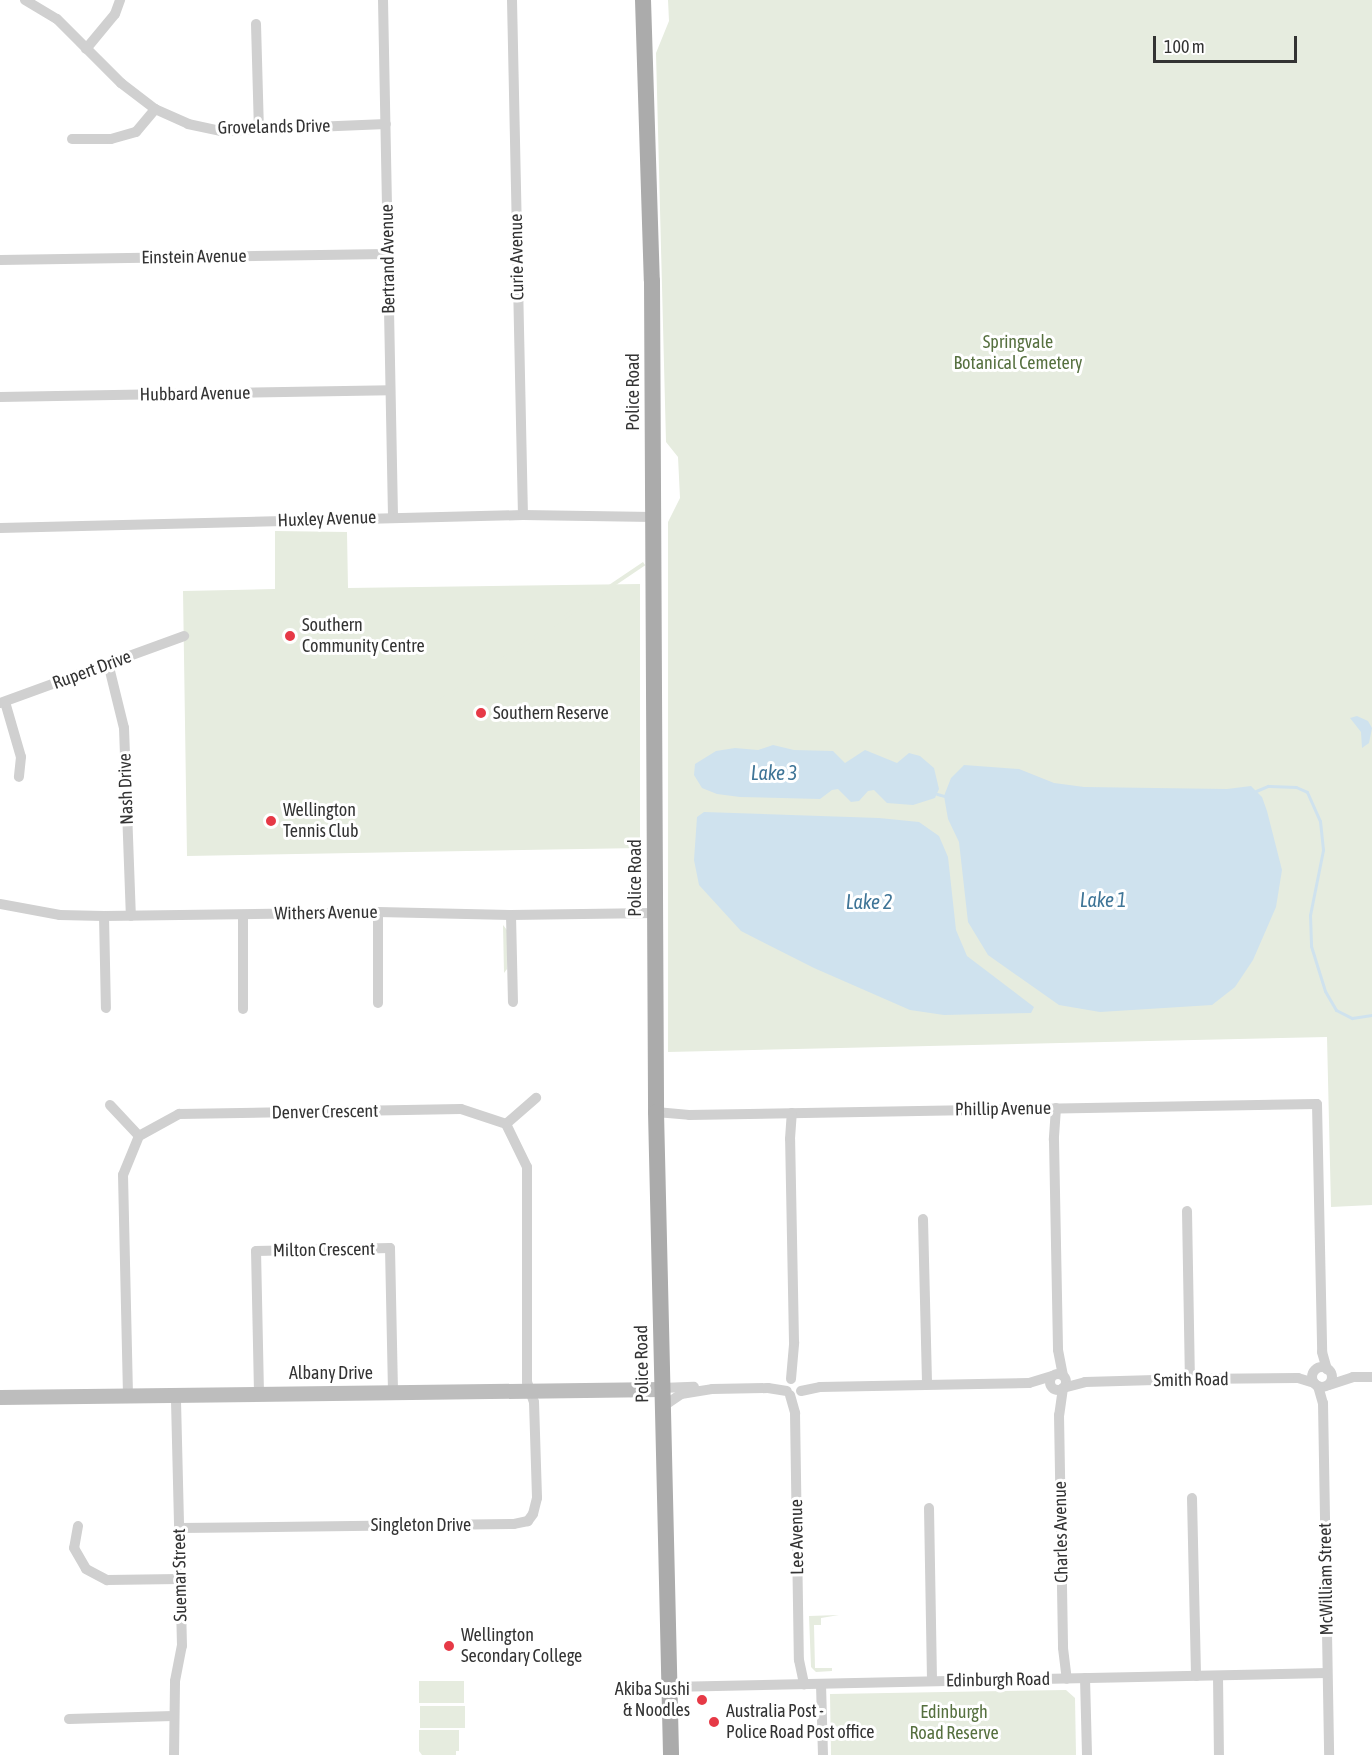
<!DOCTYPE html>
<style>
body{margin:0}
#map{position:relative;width:1372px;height:1755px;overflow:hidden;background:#fff;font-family:"Asap Condensed",sans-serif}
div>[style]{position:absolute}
.green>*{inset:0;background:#e6ecdf;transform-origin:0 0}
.water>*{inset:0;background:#cfe2ee}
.stream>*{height:3px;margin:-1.5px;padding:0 1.5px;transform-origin:1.5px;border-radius:1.5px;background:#cfe2ee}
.street>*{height:10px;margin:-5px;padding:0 5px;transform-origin:5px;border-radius:5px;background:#d0d0d0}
.street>.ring{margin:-5px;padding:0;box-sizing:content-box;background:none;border:10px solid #d0d0d0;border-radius:50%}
.secondary>*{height:15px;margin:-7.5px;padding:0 7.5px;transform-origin:7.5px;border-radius:7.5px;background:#bdbdbd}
.primary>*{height:16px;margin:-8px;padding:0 8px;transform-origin:8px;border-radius:8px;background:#ababab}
.dots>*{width:16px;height:16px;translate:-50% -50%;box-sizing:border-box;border:3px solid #fff;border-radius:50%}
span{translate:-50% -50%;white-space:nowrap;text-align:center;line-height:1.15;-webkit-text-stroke:6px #fff;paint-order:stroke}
.street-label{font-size:18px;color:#333}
.park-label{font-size:18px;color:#56703f}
.poi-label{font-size:18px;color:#333}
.left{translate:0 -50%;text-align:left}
.right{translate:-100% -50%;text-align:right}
.water-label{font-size:20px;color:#3f7597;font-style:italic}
.scale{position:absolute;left:1153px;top:36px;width:144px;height:27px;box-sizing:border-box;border:3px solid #333;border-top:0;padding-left:8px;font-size:18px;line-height:21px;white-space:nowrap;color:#333;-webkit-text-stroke:4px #fff;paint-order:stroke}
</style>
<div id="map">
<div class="green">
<i style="clip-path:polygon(668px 0,1372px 0,1372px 1205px,1331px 1207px,1327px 1037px,668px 1052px,668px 522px,680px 498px,678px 457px,666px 442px,656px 53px,669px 21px)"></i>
<i style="clip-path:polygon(275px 531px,347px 532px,348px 588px,640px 584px,640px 848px,187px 856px,183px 591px,275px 589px)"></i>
<i style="left:643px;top:562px;width:4px;height:254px;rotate:56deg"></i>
<i style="clip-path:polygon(503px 925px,507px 930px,507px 969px,504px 973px)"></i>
<i style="clip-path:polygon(839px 1615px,821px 1618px,821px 1625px,814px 1625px,815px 1668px,832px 1668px,832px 1671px,816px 1672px,811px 1667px,809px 1616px)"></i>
<i style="left:464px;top:1681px;width:22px;height:45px;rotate:90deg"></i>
<i style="clip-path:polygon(1066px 1690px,1075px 1698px,1076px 1755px,831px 1755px,830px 1694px)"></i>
<i style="left:465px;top:1706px;width:22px;height:45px;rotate:90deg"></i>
<i style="clip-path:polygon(419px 1730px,459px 1730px,459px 1751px,456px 1751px,456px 1755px,422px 1755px,419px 1751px)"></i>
</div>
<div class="water">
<i style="clip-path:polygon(1357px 716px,1368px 721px,1372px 728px,1369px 743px,1362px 748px,1361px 732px,1350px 718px)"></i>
<i style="clip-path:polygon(773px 745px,794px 750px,833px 751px,845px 763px,865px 750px,897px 763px,909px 753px,920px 756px,934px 768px,939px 789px,935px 798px,913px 805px,887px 803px,874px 790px,868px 791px,859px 801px,851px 802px,838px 789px,832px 790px,820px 799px,740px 797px,717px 794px,702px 788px,694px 775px,695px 764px,716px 751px,735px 748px,758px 750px)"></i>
<i style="clip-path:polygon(964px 765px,1019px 769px,1054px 783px,1084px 787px,1227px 789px,1251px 786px,1262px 797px,1267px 811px,1282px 870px,1276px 907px,1253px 960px,1235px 987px,1212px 1005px,1100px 1012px,1059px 1005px,988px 955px,968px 922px,959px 842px,948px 819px,944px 796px,951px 778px)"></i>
<i style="clip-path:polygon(704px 812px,879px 818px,919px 822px,939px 836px,948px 857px,956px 930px,967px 956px,1034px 1007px,1031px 1013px,944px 1015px,910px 1010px,814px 968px,741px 931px,699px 885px,694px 860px,697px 817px)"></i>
</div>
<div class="stream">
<i style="left:1256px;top:791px;width:13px;rotate:-23deg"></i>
<i style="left:1268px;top:786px;width:28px;rotate:2deg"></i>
<i style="left:1296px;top:787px;width:12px;rotate:24deg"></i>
<i style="left:1307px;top:792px;width:32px;rotate:66deg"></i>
<i style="left:1320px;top:821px;width:29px;rotate:84deg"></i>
<i style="left:1323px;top:850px;width:66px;rotate:101.3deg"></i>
<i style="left:1310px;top:915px;width:31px;rotate:88deg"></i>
<i style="left:1311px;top:946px;width:47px;rotate:72.7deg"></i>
<i style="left:1325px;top:991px;width:22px;rotate:60deg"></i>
<i style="left:1336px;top:1010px;width:18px;rotate:27deg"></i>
<i style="left:1352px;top:1018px;width:20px;rotate:-9deg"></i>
<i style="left:937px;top:794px;width:7px;rotate:16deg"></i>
</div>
<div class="street">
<i style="left:25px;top:0;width:37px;rotate:31deg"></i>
<i style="left:57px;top:19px;width:91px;rotate:45deg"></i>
<i style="left:121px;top:83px;width:43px;rotate:37.4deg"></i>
<i style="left:155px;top:109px;width:36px;rotate:24deg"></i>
<i style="left:188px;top:124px;width:34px;rotate:12deg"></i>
<i style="left:221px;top:131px;width:165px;rotate:-2.4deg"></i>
<i style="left:383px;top:0;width:517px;rotate:88.89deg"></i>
<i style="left:512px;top:0;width:515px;rotate:88.78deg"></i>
<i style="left:256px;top:24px;width:105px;rotate:88.4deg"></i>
<i style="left:86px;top:49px;width:45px;rotate:-50.4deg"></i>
<i style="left:115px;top:14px;width:15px;rotate:-70deg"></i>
<i style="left:72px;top:139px;width:39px"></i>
<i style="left:111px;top:139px;width:26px;rotate:-16deg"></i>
<i style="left:136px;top:132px;width:30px;rotate:-50deg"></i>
<i style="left:0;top:260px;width:387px;rotate:-0.9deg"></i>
<i style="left:0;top:397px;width:390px;rotate:-1deg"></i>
<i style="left:0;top:528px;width:523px;rotate:-1.42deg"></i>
<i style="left:523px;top:515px;width:130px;rotate:0.9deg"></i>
<i style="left:108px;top:663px;width:67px;rotate:76.2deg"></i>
<i style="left:124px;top:728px;width:188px;rotate:87.9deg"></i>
<i style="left:5px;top:702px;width:57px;rotate:73.8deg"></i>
<i style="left:21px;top:757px;width:20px;rotate:96deg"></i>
<i style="left:0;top:703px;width:196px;rotate:-20deg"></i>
<i style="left:0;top:904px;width:61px;rotate:10.4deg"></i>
<i style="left:60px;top:915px;width:44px;rotate:1.3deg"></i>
<i style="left:104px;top:916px;width:274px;rotate:-0.8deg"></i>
<i style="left:378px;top:912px;width:133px;rotate:1.3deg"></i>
<i style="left:511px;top:915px;width:143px;rotate:-0.8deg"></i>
<i style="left:243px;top:915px;width:94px;rotate:90deg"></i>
<i style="left:511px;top:915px;width:87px;rotate:88.7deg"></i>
<i style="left:104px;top:916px;width:92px;rotate:88.8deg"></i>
<i style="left:378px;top:1003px;width:91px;rotate:-90deg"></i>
<i style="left:110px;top:1105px;width:42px;rotate:46.9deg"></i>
<i style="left:1056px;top:1108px;width:32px;rotate:94deg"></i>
<i style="left:1054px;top:1140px;width:210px;rotate:88.9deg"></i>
<i style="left:1058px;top:1350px;width:26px;rotate:79deg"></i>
<i style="left:656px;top:1112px;width:33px;rotate:5deg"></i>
<i style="left:689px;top:1115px;width:628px;rotate:-1deg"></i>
<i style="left:1317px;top:1104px;width:248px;rotate:88.8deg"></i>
<i style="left:1322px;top:1352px;width:18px;rotate:74deg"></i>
<i style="left:506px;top:1124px;width:40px;rotate:-41deg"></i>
<i style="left:1187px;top:1211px;width:168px;rotate:89deg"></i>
<i style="left:923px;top:1219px;width:165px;rotate:88.6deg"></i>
<i class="ring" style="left:1312px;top:1367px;width:10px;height:10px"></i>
<i class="ring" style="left:1050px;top:1374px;width:6px;height:6px"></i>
<i style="left:791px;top:1379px;width:37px;rotate:-85deg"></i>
<i style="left:794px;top:1342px;width:203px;rotate:-91.1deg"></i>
<i style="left:790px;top:1139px;width:26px;rotate:-86deg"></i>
<i style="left:1329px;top:1385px;width:25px;rotate:-18deg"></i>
<i style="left:1353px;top:1377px;width:19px"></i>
<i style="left:1318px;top:1386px;width:18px;rotate:74deg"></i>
<i style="left:1323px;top:1403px;width:352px;rotate:89deg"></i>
<i style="left:661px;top:1388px;width:33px;rotate:-2deg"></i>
<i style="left:1063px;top:1388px;width:27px;rotate:98deg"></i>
<i style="left:1059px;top:1415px;width:233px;rotate:89deg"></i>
<i style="left:1063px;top:1648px;width:31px;rotate:83deg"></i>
<i style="left:1063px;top:1388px;width:23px;rotate:-15deg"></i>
<i style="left:1085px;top:1382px;width:105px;rotate:-1.6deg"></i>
<i style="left:1190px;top:1379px;width:108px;rotate:-0.5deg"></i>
<i style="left:1298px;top:1378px;width:17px;rotate:17deg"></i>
<i style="left:801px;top:1391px;width:19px;rotate:-12deg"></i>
<i style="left:820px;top:1387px;width:209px;rotate:-1.1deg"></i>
<i style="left:1029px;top:1383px;width:24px;rotate:-17deg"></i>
<i style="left:259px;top:1393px;width:142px;rotate:-91.2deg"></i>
<i style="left:256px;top:1251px;width:134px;rotate:-1.3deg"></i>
<i style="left:390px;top:1248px;width:144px;rotate:88.8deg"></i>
<i style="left:128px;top:1395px;width:220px;rotate:-91.3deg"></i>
<i style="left:123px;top:1175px;width:42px;rotate:-67.7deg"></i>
<i style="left:139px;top:1136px;width:46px;rotate:-28.8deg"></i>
<i style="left:179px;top:1114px;width:282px;rotate:-1deg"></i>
<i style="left:461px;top:1109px;width:47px;rotate:18.4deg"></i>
<i style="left:506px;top:1124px;width:48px;rotate:64deg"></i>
<i style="left:527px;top:1167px;width:215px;rotate:90deg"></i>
<i style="left:527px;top:1382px;width:21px;rotate:71deg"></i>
<i style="left:534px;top:1402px;width:96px;rotate:88.2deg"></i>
<i style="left:537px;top:1498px;width:16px;rotate:104deg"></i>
<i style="left:533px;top:1514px;width:9px;rotate:126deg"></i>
<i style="left:528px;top:1521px;width:14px;rotate:168deg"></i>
<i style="left:514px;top:1524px;width:335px;rotate:179.3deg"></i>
<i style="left:790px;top:1395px;width:19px;rotate:74deg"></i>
<i style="left:795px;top:1413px;width:247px;rotate:89.1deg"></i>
<i style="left:799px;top:1660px;width:25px;rotate:78deg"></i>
<i style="left:662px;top:1407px;width:23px;rotate:-34deg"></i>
<i style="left:681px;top:1394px;width:31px;rotate:-9deg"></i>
<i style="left:712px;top:1389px;width:56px;rotate:-1deg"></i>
<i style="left:768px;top:1388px;width:19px;rotate:9deg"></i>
<i style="left:1192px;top:1498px;width:178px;rotate:88.7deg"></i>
<i style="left:929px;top:1508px;width:173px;rotate:89deg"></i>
<i style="left:78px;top:1526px;width:22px;rotate:100deg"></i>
<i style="left:74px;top:1548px;width:24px;rotate:60deg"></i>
<i style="left:86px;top:1569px;width:24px;rotate:28deg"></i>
<i style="left:107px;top:1580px;width:72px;rotate:-0.8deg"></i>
<i style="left:1218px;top:1676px;width:79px;rotate:89.3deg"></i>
<i style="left:1085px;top:1678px;width:77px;rotate:88.5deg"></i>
<i style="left:821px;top:1684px;width:71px;rotate:88.4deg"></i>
<i style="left:669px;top:1687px;width:658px;rotate:-1.22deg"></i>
<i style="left:69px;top:1719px;width:104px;rotate:-1.7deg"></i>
<i style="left:174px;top:1755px;width:74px;rotate:-89.2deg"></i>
<i style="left:175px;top:1681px;width:36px;rotate:-79deg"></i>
<i style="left:182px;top:1646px;width:251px;rotate:-91.4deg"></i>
</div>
<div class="secondary">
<i style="left:0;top:1397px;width:662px;rotate:-0.69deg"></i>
</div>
<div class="primary">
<i style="left:643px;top:0;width:281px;rotate:88.2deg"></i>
<i style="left:652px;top:281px;width:831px;rotate:89.72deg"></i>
<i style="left:656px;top:1112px;width:643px;rotate:88.66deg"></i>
</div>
<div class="dots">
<i style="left:290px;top:636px;background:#e63946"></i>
<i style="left:481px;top:713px;background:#e63946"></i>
<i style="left:271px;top:821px;background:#e63946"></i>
<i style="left:449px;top:1646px;background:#e63946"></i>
<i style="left:702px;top:1700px;background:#e63946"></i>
<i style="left:714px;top:1722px;background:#e63946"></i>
</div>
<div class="street-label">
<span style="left:274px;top:127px;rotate:-1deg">Grovelands Drive</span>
<span style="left:194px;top:257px;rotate:-1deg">Einstein Avenue</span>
<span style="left:517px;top:257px;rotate:-91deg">Curie Avenue</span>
<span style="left:388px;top:259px;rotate:-91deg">Bertrand Avenue</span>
<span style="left:633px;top:392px;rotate:-90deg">Police Road</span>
<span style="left:195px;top:394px;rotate:-1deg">Hubbard Avenue</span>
<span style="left:327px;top:519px;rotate:-2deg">Huxley Avenue</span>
<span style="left:92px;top:670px;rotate:-20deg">Rupert Drive</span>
<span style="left:126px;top:789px;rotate:-92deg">Nash Drive</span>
<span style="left:635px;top:878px;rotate:-90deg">Police Road</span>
<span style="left:326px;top:913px;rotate:-1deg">Withers Avenue</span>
<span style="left:1003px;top:1109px;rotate:-1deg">Phillip Avenue</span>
<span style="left:325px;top:1112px;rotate:-1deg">Denver Crescent</span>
<span style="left:324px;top:1250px;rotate:-1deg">Milton Crescent</span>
<span style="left:642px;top:1364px;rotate:-91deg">Police Road</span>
<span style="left:331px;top:1373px">Albany Drive</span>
<span style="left:1191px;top:1380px;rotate:-1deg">Smith Road</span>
<span style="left:421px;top:1525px">Singleton Drive</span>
<span style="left:1061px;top:1532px;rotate:-91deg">Charles Avenue</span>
<span style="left:797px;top:1537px;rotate:-91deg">Lee Avenue</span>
<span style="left:180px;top:1575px;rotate:-91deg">Suemar Street</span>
<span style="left:1326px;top:1579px;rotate:-91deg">McWilliam Street</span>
<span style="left:998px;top:1680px;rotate:-1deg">Edinburgh Road</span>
</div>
<div class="park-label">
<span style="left:1018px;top:353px">Springvale<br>Botanical Cemetery</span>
<span style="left:954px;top:1723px">Edinburgh<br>Road Reserve</span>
</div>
<div class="poi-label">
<span class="left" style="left:302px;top:636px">Southern<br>Community Centre</span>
<span class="left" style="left:493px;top:713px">Southern Reserve</span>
<span class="left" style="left:283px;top:821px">Wellington<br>Tennis Club</span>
<span class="left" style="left:461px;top:1646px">Wellington<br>Secondary College</span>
<span class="right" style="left:690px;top:1700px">Akiba Sushi<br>&amp; Noodles</span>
<span class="left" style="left:726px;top:1722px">Australia Post -<br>Police Road Post office</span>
</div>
<div class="water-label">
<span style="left:774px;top:772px">Lake 3</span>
<span style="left:1103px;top:899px">Lake 1</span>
<span style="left:869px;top:901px">Lake 2</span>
</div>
<div class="scale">100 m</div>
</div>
